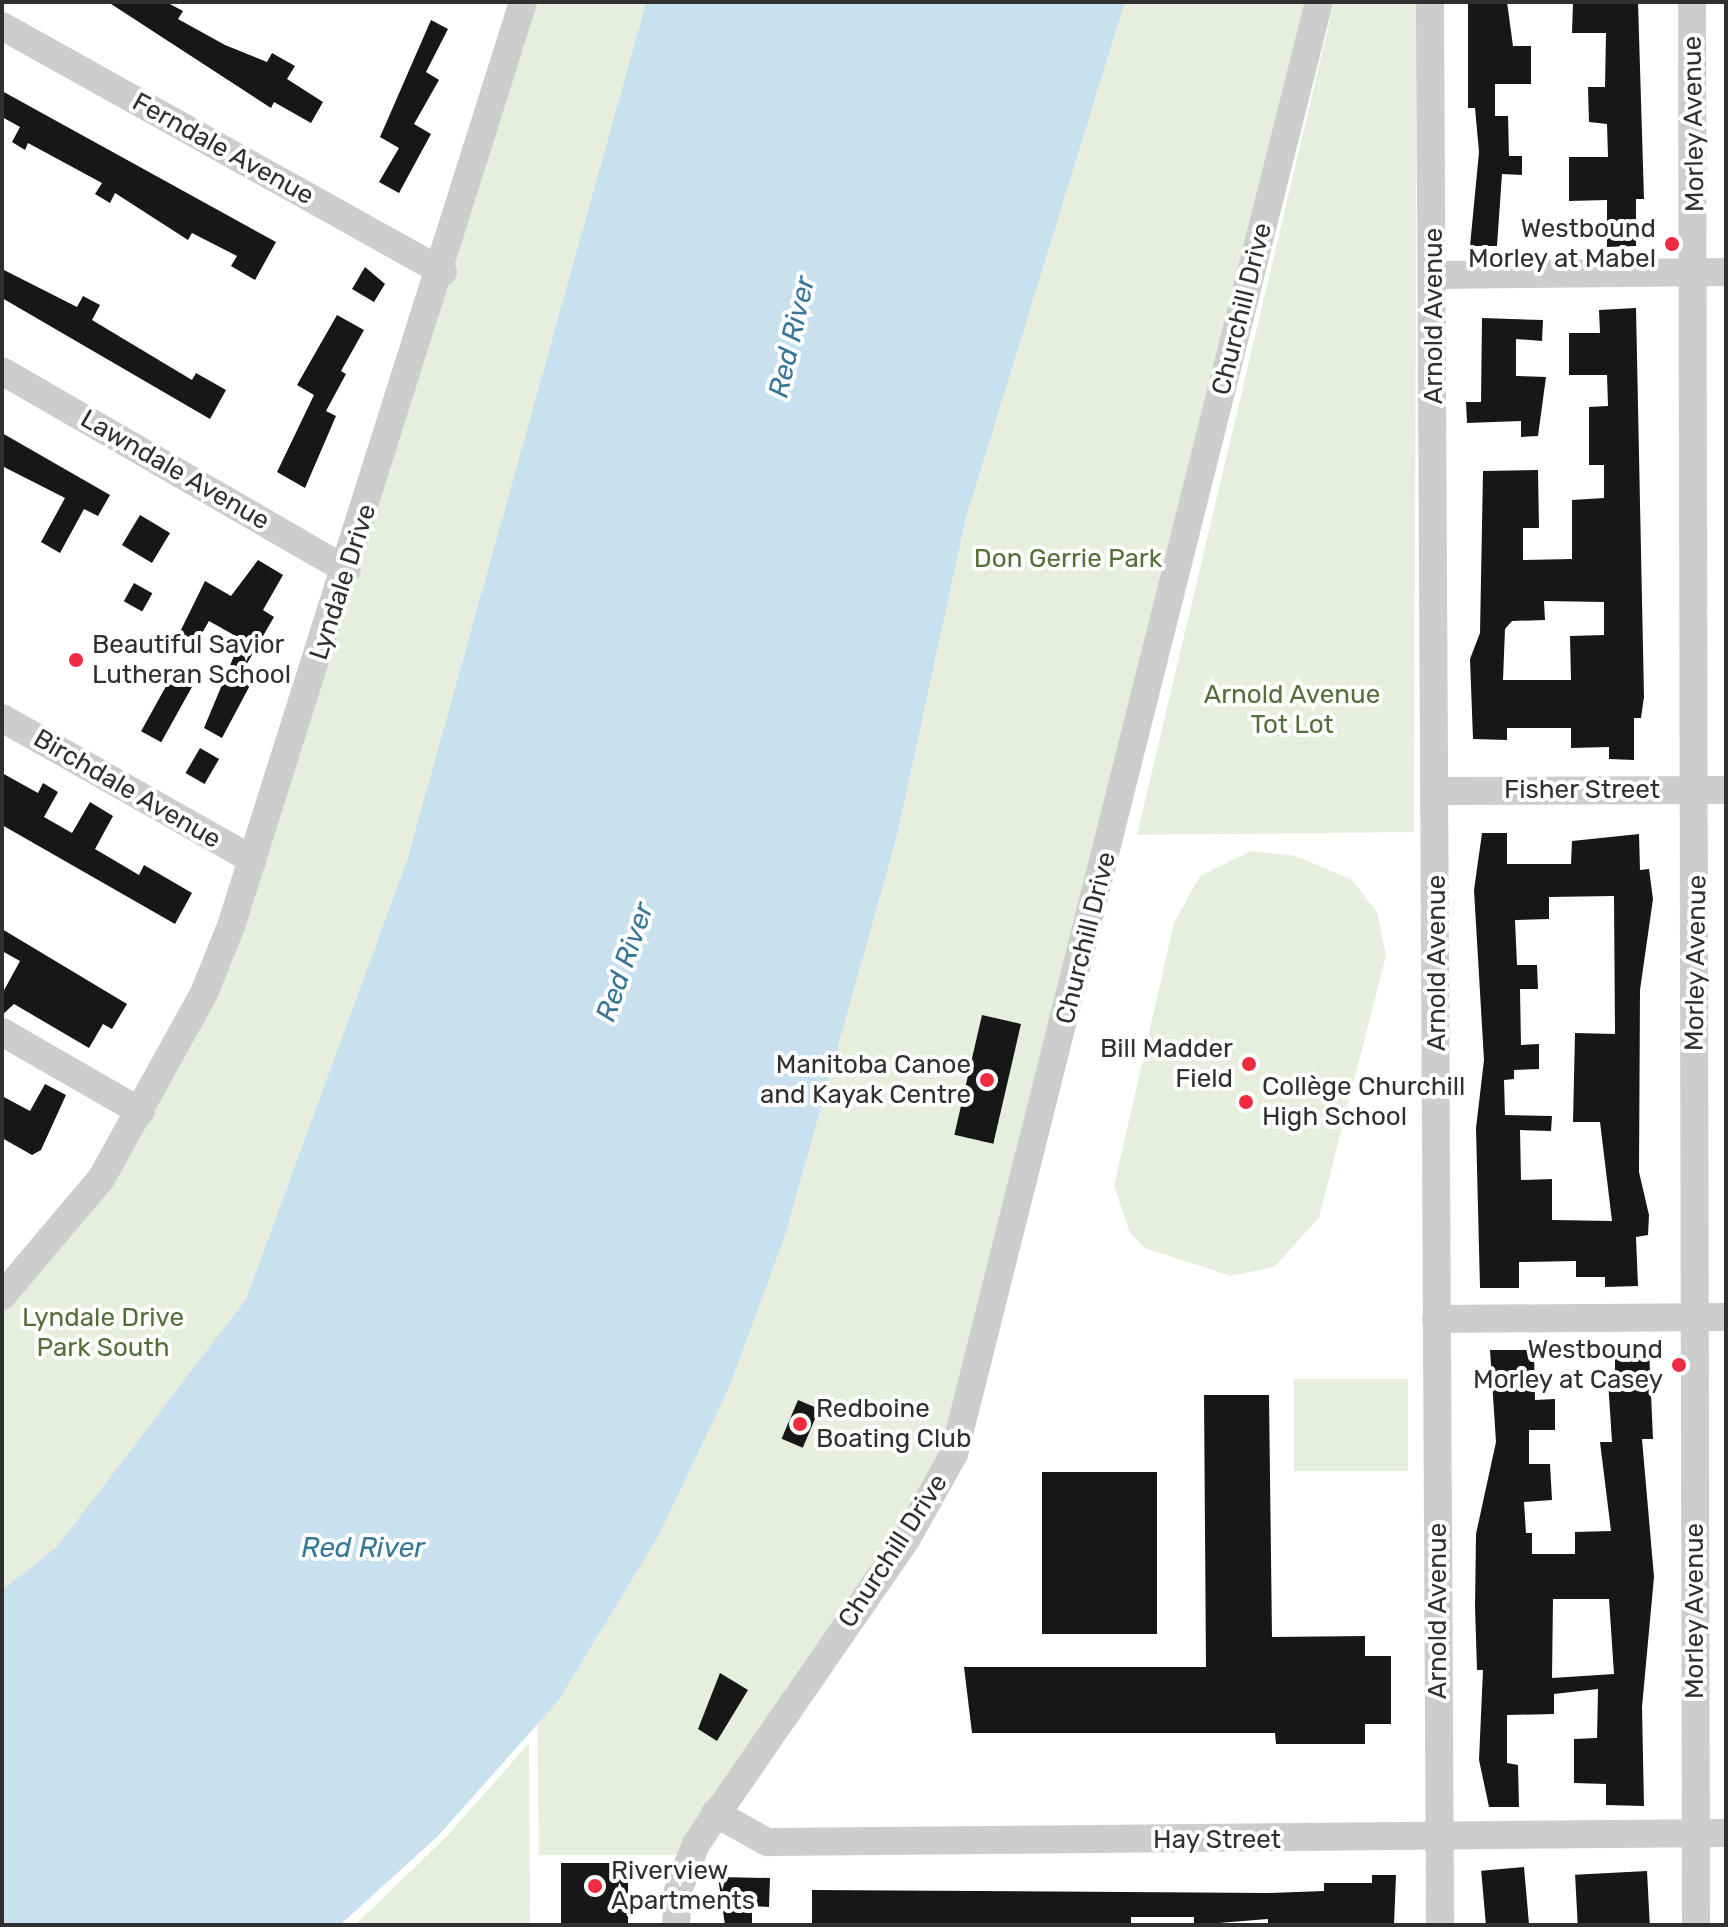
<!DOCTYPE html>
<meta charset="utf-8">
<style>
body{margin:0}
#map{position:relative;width:1728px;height:1927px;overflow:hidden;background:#fff;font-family:Rubik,sans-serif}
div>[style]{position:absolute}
.green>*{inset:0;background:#e7eede;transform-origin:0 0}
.water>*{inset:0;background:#c9e1ef}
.building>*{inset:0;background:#171717;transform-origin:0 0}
.minor>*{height:28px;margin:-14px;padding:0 14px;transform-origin:14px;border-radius:14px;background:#cdcdcd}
.dots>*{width:22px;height:22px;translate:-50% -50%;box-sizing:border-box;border:4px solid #fff;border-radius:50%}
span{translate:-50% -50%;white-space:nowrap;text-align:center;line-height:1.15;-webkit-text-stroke:8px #fff;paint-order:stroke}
.street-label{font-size:26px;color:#303030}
.poi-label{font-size:26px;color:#303030}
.right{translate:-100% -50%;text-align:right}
.left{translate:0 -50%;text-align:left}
.park-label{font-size:26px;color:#556f3a}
.water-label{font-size:28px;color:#387798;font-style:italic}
.frame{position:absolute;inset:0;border:4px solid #303030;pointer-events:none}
</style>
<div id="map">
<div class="green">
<i style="clip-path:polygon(523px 2px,646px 2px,407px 860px,246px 1299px,57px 1548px,2px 1590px,2px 1304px,209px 997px)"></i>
<i style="clip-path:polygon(1125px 2px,1319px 2px,954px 1454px,690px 1855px,539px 1855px,537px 1718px,559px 1700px,659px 1535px,729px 1388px,785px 1236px,897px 836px,966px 518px)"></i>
<i style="clip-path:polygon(1334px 2px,1417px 2px,1414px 832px,1137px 835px)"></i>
<i style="clip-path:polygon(1251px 851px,1296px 856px,1352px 880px,1377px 912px,1386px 955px,1319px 1218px,1274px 1267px,1231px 1276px,1145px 1248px,1130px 1233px,1114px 1186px,1174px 923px,1200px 876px)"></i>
<i style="left:1294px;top:1379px;width:114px;height:92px"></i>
<i style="clip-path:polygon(529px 1743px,530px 1925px,355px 1925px,448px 1835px)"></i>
</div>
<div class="water">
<i style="clip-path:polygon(646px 2px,1125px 2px,966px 518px,897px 836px,785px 1236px,729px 1388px,659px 1535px,559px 1700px,438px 1836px,340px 1925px,2px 1925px,2px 1590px,57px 1547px,246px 1299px,407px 860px)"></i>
</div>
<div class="building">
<i style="clip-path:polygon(108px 2px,166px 2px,183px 11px,178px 19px,225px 45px,267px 62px,272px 53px,295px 66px,287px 79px,323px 102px,311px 123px,274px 102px,271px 108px)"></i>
<i style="clip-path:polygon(1468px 2px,1507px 2px,1513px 46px,1531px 46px,1531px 84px,1495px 84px,1495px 116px,1508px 116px,1509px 156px,1522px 156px,1522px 175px,1502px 174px,1497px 246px,1470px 246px,1479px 152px,1475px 108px,1468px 108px)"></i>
<i style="clip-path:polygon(1573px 2px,1638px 2px,1644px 199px,1636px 199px,1636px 246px,1607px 247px,1607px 200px,1569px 201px,1569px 157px,1608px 157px,1607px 124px,1589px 122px,1588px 87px,1605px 87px,1606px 33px,1572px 33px)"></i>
<i style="clip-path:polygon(431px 20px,448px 29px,426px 72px,439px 80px,414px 124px,431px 134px,399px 193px,379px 182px,399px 148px,380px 137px)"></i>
<i style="clip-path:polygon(2px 91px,276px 242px,255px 280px,231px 266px,237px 256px,192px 233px,188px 240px,115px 193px,110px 203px,95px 194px,102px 183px,28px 143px,25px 150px,12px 142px,20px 127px,2px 117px)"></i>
<i style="clip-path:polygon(365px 267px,385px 284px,374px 302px,352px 289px)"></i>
<i style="clip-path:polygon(2px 269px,77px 307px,83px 296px,100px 305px,92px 320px,192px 380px,196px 373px,226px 390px,210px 419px,2px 298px)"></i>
<i style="clip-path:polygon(evenodd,1636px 308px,1644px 697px,1641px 718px,1634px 718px,1634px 760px,1609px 759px,1609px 747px,1571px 748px,1571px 728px,1507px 728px,1507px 740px,1473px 739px,1470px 659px,1480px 633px,1483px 471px,1538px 470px,1539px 528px,1523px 528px,1523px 560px,1572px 559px,1572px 500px,1604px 498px,1604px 465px,1589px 465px,1589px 407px,1608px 406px,1607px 375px,1569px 375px,1569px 333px,1600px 333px,1599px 310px,1636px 308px,1544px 601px,1604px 602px,1604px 635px,1570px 636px,1571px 680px,1503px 680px,1505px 629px,1512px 621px,1545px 620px,1544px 601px)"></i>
<i style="clip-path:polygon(337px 315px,364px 330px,341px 371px,346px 374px,326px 411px,336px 416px,305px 488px,277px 472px,314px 395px,297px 385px)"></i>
<i style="clip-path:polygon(1482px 318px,1543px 320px,1542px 341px,1516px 339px,1516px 376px,1546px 377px,1538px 436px,1521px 437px,1521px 421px,1467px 423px,1466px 402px,1481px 402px)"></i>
<i style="clip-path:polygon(2px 433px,110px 495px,98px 516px,84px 509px,60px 553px,41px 542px,65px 498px,2px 466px)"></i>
<i style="left:140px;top:515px;width:35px;height:35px;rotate:31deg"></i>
<i style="clip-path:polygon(258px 560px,283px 575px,263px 610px,274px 617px,245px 667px,256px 674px,222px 738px,204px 728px,241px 639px,209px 621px,194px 647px,177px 638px,205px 581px,231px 596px)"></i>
<i style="left:134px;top:583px;width:21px;height:21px;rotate:29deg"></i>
<i style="left:175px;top:670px;width:23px;height:70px;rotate:29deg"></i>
<i style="left:200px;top:748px;width:22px;height:29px;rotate:30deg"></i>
<i style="clip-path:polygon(2px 773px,38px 793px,43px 783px,58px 792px,44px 817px,72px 833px,90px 802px,113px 816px,95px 849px,139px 875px,144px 865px,192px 893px,175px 924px,2px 825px)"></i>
<i style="clip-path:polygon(evenodd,1482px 833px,1507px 833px,1507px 864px,1571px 864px,1572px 841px,1639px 834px,1640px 870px,1649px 869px,1653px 899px,1640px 990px,1639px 1172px,1649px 1215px,1648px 1235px,1636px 1237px,1638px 1286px,1605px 1287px,1605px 1277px,1576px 1277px,1576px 1261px,1519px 1262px,1519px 1288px,1480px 1288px,1476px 1128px,1484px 1060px,1474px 890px,1482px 833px,1614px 896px,1615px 1034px,1575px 1033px,1573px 1122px,1600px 1122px,1612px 1221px,1552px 1220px,1552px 1179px,1521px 1180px,1520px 1130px,1551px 1131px,1552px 1116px,1505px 1115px,1504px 1080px,1514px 1079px,1514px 1070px,1539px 1069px,1539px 1044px,1521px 1045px,1520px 989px,1538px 989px,1537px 965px,1517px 965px,1515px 920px,1549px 919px,1549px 897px,1614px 896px)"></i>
<i style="clip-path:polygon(2px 929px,127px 1004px,112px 1029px,103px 1024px,89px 1048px,14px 1004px,2px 1015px,2px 994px,20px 961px,2px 951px)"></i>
<i style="left:982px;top:1015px;width:40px;height:123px;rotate:13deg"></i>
<i style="clip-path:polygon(45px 1084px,66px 1095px,41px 1150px,32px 1155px,2px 1138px,2px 1096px,30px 1111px)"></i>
<i style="clip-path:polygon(evenodd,1649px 1348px,1653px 1439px,1642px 1439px,1654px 1577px,1642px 1707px,1644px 1806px,1606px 1805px,1606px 1784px,1574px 1783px,1574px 1739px,1597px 1738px,1598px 1689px,1554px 1694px,1554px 1714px,1507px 1715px,1507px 1763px,1518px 1765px,1519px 1807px,1489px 1807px,1479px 1760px,1483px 1670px,1477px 1670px,1475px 1607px,1476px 1534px,1496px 1442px,1490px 1350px,1534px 1350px,1535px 1400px,1555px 1399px,1555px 1430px,1529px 1430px,1529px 1464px,1550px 1464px,1552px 1500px,1524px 1502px,1526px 1533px,1532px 1533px,1532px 1554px,1575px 1554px,1575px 1532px,1611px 1531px,1600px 1442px,1612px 1442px,1608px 1380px,1615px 1381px,1615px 1350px,1649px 1348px,1553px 1599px,1609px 1599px,1614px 1674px,1552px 1678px,1553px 1599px)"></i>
<i style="clip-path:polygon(1204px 1395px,1269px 1395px,1272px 1637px,1365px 1636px,1365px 1656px,1391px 1656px,1391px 1724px,1365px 1724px,1365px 1744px,1276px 1744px,1275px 1733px,972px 1733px,964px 1667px,1206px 1667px)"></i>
<i style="left:798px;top:1400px;width:23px;height:42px;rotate:23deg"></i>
<i style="left:1042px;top:1472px;width:115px;height:162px"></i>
<i style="clip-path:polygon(720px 1673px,748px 1690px,717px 1741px,698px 1729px)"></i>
<i style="left:561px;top:1863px;width:67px;height:62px"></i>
<i style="left:1524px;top:1867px;width:58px;height:43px;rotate:85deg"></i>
<i style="left:1647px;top:1871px;width:54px;height:72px;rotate:87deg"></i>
<i style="clip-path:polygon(1372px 1875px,1396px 1875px,1394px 1925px,1268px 1925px,1268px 1919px,1194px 1925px,1194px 1917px,1131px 1917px,1131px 1925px,812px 1924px,812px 1890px,1268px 1893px,1324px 1891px,1324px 1883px,1372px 1883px)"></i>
<i style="clip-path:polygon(718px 1877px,770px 1878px,769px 1907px,752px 1906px,752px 1925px,725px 1925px)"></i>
</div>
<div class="minor">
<i style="left:1430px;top:2px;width:1923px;rotate:89.7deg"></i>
<i style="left:1692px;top:2px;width:1923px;rotate:89.88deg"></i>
<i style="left:2px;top:26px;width:505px;rotate:29.15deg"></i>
<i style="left:1434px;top:275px;width:292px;rotate:-0.6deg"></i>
<i style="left:2px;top:371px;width:398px;rotate:30deg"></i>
<i style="left:2px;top:718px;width:288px;rotate:29.5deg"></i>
<i style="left:1438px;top:791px;width:288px;rotate:-0.2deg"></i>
<i style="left:2px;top:1032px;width:160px;rotate:29.9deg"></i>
<i style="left:2px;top:1296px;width:153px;rotate:-49.8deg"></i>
<i style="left:101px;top:1179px;width:213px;rotate:-61deg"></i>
<i style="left:204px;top:993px;width:72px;rotate:-68.1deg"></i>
<i style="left:231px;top:926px;width:969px;rotate:-72.46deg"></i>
<i style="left:1436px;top:1319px;width:290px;rotate:-0.4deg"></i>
<i style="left:715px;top:1813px;width:60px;rotate:29.1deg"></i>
<i style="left:767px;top:1842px;width:959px;rotate:-0.54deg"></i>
<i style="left:676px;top:1925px;width:34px;rotate:-87deg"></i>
<i style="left:678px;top:1891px;width:50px;rotate:-69deg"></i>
<i style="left:696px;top:1844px;width:372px;rotate:-55.4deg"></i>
<i style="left:907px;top:1538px;width:96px;rotate:-60.8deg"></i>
<i style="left:954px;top:1454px;width:1497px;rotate:-75.89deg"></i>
</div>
<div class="dots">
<i style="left:1672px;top:244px;background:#f02a40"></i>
<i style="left:76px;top:660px;background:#f02a40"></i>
<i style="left:1249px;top:1064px;background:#f02a40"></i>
<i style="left:987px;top:1080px;background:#f02a40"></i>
<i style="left:1246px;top:1102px;background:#f02a40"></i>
<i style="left:1679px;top:1365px;background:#f02a40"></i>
<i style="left:800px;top:1424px;background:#f02a40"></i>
<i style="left:595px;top:1886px;background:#f02a40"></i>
</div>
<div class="street-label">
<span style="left:1694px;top:124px;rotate:-91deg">Morley Avenue</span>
<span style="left:223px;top:149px;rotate:29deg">Ferndale Avenue</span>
<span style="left:1242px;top:309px;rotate:-76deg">Churchill Drive</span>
<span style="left:1434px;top:316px;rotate:-90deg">Arnold Avenue</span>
<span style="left:175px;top:470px;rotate:30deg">Lawndale Avenue</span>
<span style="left:343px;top:582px;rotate:-72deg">Lyndale Drive</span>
<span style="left:127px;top:789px;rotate:30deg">Birchdale Avenue</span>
<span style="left:1582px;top:790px">Fisher Street</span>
<span style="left:1086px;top:938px;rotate:-76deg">Churchill Drive</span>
<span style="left:1437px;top:963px;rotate:-90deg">Arnold Avenue</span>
<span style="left:1696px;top:963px;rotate:-89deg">Morley Avenue</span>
<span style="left:893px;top:1551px;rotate:-57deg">Churchill Drive</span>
<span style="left:1438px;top:1611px;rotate:-90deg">Arnold Avenue</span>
<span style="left:1695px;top:1611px;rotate:-90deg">Morley Avenue</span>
<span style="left:1217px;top:1840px">Hay Street</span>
</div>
<div class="poi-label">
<span class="right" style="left:1656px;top:244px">Westbound<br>Morley at Mabel</span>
<span class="left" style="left:92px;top:660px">Beautiful Savior<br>Lutheran School</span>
<span class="right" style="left:1233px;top:1064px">Bill Madder<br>Field</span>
<span class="right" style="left:971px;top:1080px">Manitoba Canoe<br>and Kayak Centre</span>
<span class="left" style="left:1262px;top:1102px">Collège Churchill<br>High School</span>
<span class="right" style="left:1663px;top:1365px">Westbound<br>Morley at Casey</span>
<span class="left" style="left:816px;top:1424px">Redboine<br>Boating Club</span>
<span class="left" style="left:611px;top:1886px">Riverview<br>Apartments</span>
</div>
<div class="park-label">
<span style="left:1068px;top:559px">Don Gerrie Park</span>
<span style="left:1292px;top:710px">Arnold Avenue<br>Tot Lot</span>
<span style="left:103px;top:1333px">Lyndale Drive<br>Park South</span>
</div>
<div class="water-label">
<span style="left:792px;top:337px;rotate:-77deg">Red River</span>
<span style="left:625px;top:962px;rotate:-71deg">Red River</span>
<span style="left:363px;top:1548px">Red River</span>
</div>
<div class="frame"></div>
</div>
